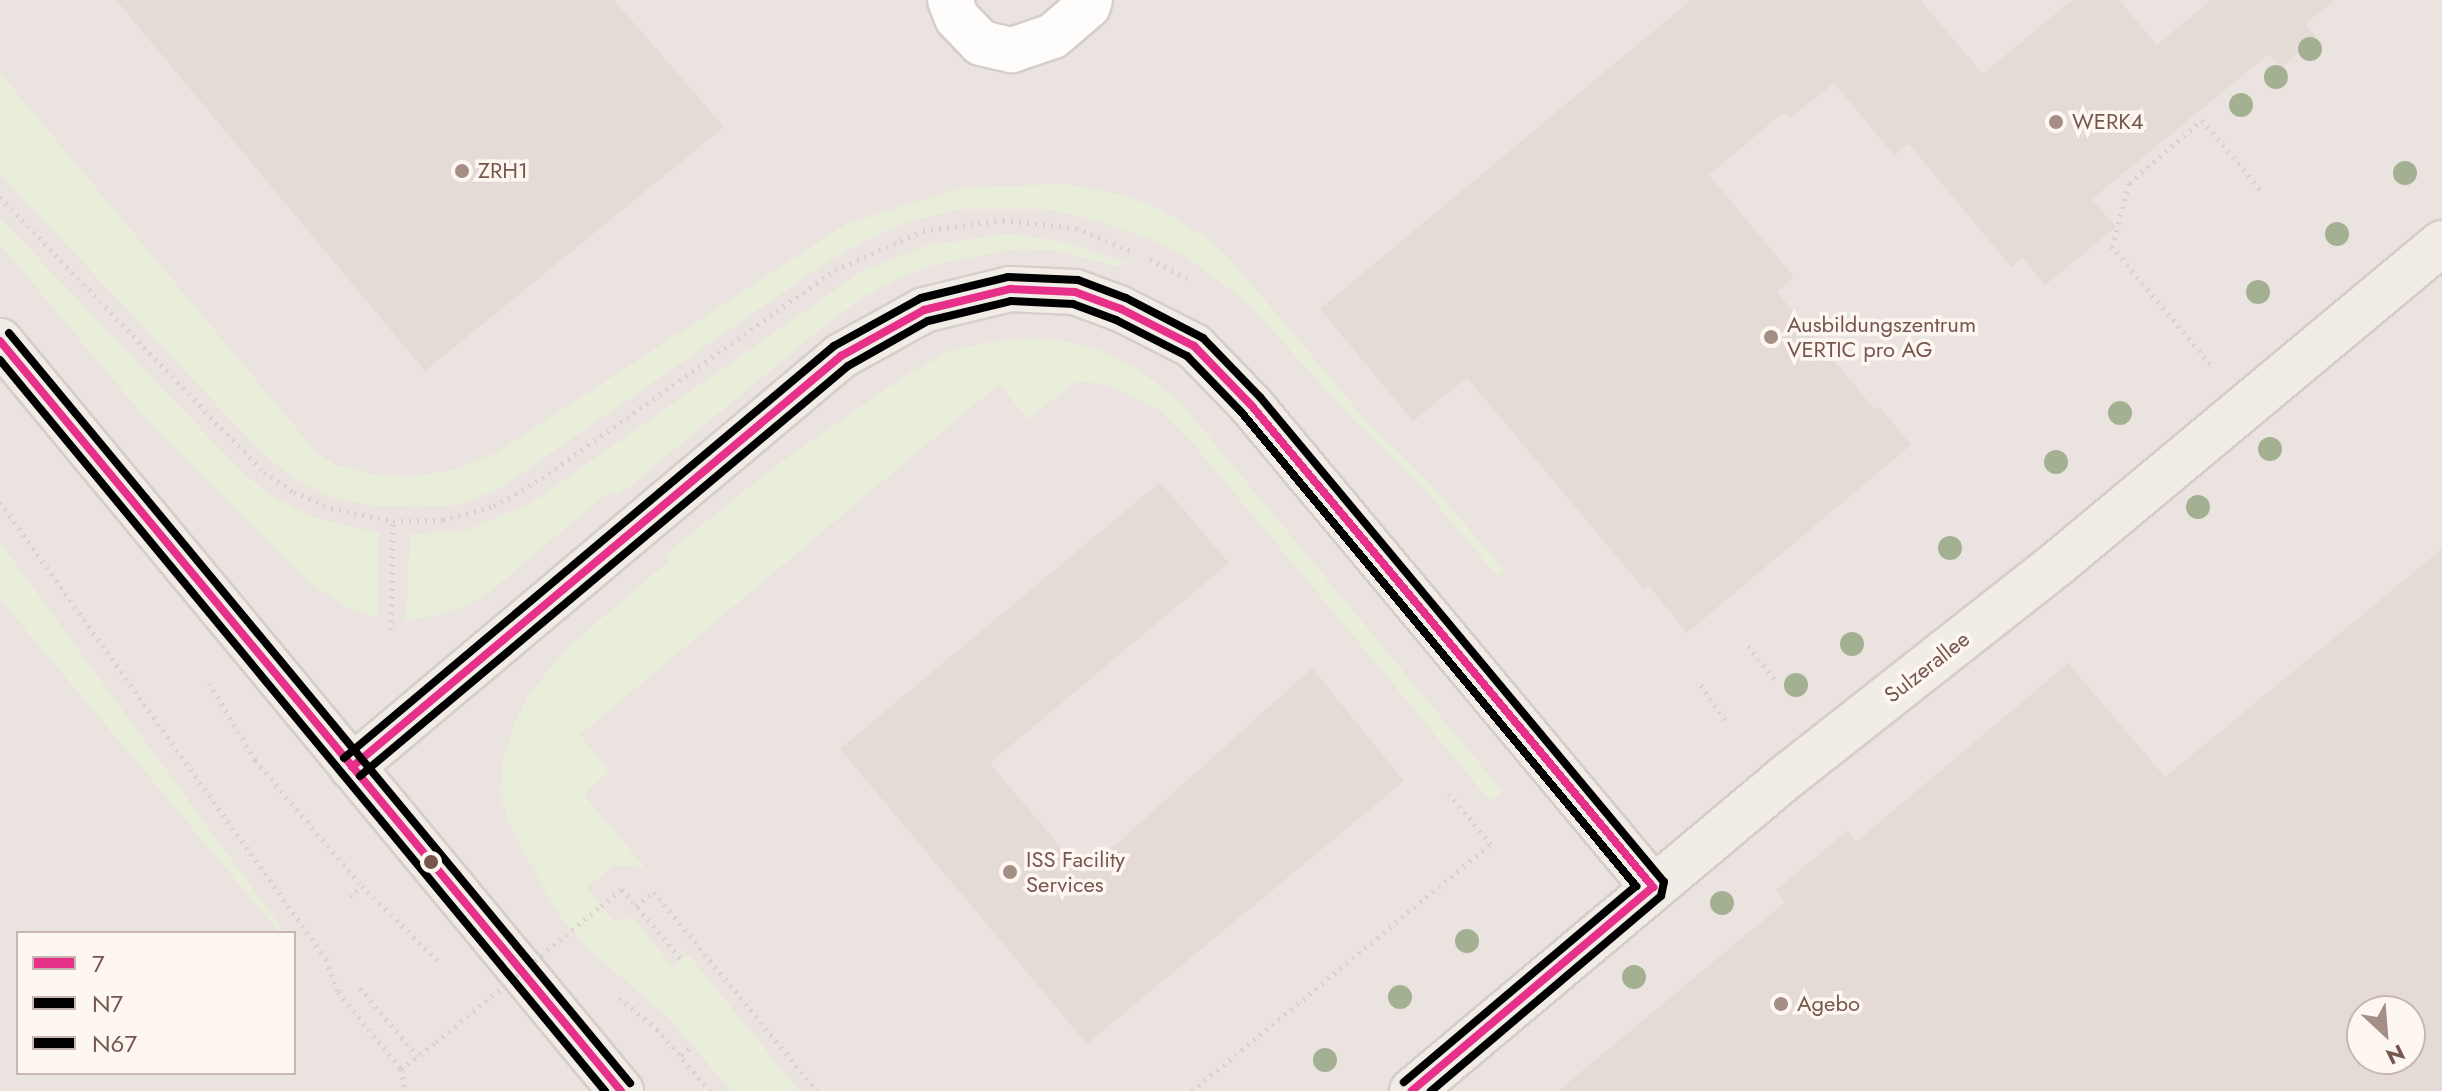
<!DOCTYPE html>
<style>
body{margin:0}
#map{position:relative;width:2442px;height:1091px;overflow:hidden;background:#f8f3ee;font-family:Jost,sans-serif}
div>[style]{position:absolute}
.industrial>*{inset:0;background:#ebe3df}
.green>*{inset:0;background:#e8eeda}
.building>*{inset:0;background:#e4dbd6}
.path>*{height:5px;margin-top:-2.5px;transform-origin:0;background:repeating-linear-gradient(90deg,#dad1cf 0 2px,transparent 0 8px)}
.roads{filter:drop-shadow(2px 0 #d6ceca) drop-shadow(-2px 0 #d6ceca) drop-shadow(0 2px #d6ceca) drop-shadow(0 -2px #d6ceca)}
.minor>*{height:44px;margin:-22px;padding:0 22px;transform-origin:22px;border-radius:22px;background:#fefdfc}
.major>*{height:44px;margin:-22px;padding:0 22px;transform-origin:22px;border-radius:22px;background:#f2ece6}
.path-bridge>*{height:5px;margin-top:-2.5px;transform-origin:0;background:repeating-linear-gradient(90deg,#dad1cf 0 2px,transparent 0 8px)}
.bus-1>*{height:8px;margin:-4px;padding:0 4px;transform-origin:4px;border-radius:4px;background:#e73089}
.bus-2>*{height:8px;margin:-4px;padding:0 4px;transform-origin:4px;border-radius:4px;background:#000}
.bus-3>*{height:8px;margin:-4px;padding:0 4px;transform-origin:4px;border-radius:4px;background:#000}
.trees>*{width:24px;height:24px;margin:-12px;border-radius:50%;background:#a3b192}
.dots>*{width:22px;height:22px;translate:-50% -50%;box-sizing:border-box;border:4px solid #fef7f1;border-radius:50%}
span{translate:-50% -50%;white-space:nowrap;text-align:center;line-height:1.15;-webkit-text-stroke:7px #fef7f1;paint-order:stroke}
.poi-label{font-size:22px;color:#76574e}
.left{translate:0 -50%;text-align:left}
.street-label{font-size:22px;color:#76574e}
.legend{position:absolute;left:16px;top:931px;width:280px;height:144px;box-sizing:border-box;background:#fef7f1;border:2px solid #c8b7b0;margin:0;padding:10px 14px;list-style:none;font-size:24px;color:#76574e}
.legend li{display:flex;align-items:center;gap:16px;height:40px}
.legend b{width:40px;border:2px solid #c8b7b0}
.north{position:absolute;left:2346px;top:995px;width:80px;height:80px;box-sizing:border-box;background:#fef7f1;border:2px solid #c8b7b0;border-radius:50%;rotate:154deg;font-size:22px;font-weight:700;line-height:32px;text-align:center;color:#76574e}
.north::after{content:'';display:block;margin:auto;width:28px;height:36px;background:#a48e86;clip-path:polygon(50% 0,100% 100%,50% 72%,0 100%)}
</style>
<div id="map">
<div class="industrial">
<i style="clip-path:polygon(evenodd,0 0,2442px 0,2442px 1091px,0 1091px,0 0,18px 933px,294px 933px,294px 1073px,18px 1073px,18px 933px,0 0,2362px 1011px,2410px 1011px,2410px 1059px,2362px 1059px,2362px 1011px)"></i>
</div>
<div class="green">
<i style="clip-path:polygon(0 73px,315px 451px,334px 464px,377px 475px,409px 477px,455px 470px,499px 451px,846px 224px,960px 188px,1064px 184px,1124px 195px,1158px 208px,1208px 239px,1231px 260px,1369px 424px,1427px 480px,1505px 571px,1498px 577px,1423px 488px,1349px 415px,1244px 299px,1186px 257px,1152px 240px,1098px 221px,1049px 209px,960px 209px,908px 222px,865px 241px,824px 264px,499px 489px,458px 505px,420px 507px,375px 506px,331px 497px,296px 480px,262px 453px,0 174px)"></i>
<i style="clip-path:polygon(0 218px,242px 472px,267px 493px,312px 517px,379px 533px,379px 617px,349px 609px,311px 584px,147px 420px,0 244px)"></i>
<i style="clip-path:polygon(1008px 234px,1061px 241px,1130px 264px,1114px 266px,1055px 250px,1014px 249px,929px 266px,896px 280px,859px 300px,817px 332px,618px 496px,611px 490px,491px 591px,468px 605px,443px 614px,406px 621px,410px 534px,464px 531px,531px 503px,862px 271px,928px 245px)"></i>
<i style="clip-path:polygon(1036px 339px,1062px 340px,1107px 353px,1137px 368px,1182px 404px,1503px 792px,1490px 801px,1191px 441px,1160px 410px,1106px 384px,1076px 382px,1028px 419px,999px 384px,580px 735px,609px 771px,584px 795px,645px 868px,614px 865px,587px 888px,613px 921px,634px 918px,672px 967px,688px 954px,799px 1091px,731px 1091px,670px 1019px,586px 947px,554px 909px,507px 818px,500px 793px,503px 762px,514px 724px,529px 694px,567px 648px,670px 560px,666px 554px,777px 465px,906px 375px,952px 350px,997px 341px)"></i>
<i style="clip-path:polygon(0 542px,285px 933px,280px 933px,0 599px)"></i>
</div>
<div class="building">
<i style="clip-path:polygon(116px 0,614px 0,724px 127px,425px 371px)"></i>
<i style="clip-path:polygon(1691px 0,1920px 0,1983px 74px,2072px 0,2119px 0,2157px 45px,2211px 0,2335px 0,2305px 24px,2316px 37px,2281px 68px,2269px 54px,2092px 199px,2116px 227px,2045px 285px,2022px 258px,2011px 267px,1909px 144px,1894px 155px,1834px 83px,1790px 118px,1784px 112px,1709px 175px,1794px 277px,1777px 292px,1875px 410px,1879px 406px,1911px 445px,1687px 633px,1648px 585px,1644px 589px,1467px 378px,1413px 421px,1320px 309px)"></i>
<i style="clip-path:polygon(1160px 482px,1229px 563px,990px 763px,1083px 874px,1312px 668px,1404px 781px,1087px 1044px,840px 749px)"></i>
<i style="clip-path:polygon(evenodd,2442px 549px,2442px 1091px,1558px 1091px,1785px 902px,1776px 890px,1847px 831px,1856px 842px,2068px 663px,2165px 777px,2442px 549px,2362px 1011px,2410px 1011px,2410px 1059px,2362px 1059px,2362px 1011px)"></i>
</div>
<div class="path">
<i style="left:0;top:197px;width:381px;rotate:46.2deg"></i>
<i style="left:264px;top:472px;width:36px;rotate:34deg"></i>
<i style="left:294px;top:492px;width:40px;rotate:23.4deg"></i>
<i style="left:331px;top:508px;width:63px;rotate:11.8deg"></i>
<i style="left:393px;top:521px;width:50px;rotate:-1.1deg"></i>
<i style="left:443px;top:520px;width:53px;rotate:-15.4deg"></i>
<i style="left:494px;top:506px;width:56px;rotate:-30.3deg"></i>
<i style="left:542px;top:478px;width:359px;rotate:-35.4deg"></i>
<i style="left:835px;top:270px;width:96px;rotate:-23.9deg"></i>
<i style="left:923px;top:231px;width:81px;rotate:-7.8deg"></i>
<i style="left:1003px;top:220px;width:73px;rotate:6.3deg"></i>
<i style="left:1076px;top:228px;width:62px;rotate:22.8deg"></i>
<i style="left:1150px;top:259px;width:45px;rotate:27.7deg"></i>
<i style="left:2210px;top:364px;width:153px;rotate:-129.9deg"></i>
<i style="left:2112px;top:247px;width:66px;rotate:-75.1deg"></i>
<i style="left:2129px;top:183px;width:96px;rotate:-40.8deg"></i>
<i style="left:2202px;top:120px;width:94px;rotate:50.2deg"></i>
<i style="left:0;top:502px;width:561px;rotate:54.5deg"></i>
<i style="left:326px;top:959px;width:35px;rotate:70deg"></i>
<i style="left:338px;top:992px;width:99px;rotate:50.7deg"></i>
<i style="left:401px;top:1069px;width:22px;rotate:80deg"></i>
<i style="left:391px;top:630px;width:109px;rotate:-88.9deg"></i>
<i style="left:1748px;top:646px;width:45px;rotate:51.3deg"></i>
<i style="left:209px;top:683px;width:90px;rotate:59.1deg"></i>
<i style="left:255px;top:760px;width:165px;rotate:49.7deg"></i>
<i style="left:362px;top:886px;width:111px;rotate:44.6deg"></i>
<i style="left:1701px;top:685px;width:45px;rotate:56deg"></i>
<i style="left:350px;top:897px;width:16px;rotate:-43deg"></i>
<i style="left:601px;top:906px;width:27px;rotate:-39deg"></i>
<i style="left:622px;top:889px;width:95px;rotate:50.1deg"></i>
<i style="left:636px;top:906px;width:23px;rotate:-38deg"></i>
<i style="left:654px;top:892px;width:257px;rotate:50.7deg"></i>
<i style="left:360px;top:988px;width:89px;rotate:50deg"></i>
<i style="left:619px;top:998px;width:49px;rotate:39.2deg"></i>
<i style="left:657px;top:1029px;width:82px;rotate:49.5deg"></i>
<i style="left:681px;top:1055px;width:16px;rotate:-40deg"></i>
<i style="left:401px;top:1069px;width:44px;rotate:-37.6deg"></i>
<i style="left:1192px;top:1091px;width:388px;rotate:-39.6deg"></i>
<i style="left:1491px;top:844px;width:65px;rotate:-130deg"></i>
</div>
<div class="roads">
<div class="minor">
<i style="left:950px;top:0;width:19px;rotate:69deg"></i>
<i style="left:957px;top:18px;width:35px;rotate:46deg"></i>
<i style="left:981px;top:43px;width:32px;rotate:13deg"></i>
<i style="left:1012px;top:50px;width:43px;rotate:-18.9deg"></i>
<i style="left:1053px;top:36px;width:46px;rotate:-40.6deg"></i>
<i style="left:1088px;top:6px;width:6px;rotate:-72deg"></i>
</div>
<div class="major">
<i style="left:0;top:341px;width:974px;rotate:50.38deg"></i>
<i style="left:352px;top:767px;width:639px;rotate:-40.05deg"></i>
<i style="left:841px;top:356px;width:95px;rotate:-29deg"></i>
<i style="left:924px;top:310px;width:89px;rotate:-13.7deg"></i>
<i style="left:1010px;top:289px;width:65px;rotate:2.6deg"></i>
<i style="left:1075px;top:292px;width:49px;rotate:20.3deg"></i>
<i style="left:1121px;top:309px;width:82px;rotate:26.9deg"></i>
<i style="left:1194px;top:346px;width:82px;rotate:46deg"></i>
<i style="left:1251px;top:405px;width:628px;rotate:50.17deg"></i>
<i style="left:1412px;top:1091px;width:493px;rotate:-40deg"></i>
<i style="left:1790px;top:774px;width:341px;rotate:-38.2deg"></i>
<i style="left:2058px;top:563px;width:500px;rotate:-39.8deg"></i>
</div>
</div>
<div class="path-bridge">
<i style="left:436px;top:1042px;width:214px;rotate:-39.5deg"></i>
</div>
<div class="bus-1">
<i style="left:0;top:341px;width:974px;rotate:50.38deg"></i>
<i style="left:352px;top:767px;width:639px;rotate:-40.05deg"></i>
<i style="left:841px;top:356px;width:95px;rotate:-29deg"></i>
<i style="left:924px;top:310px;width:89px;rotate:-13.7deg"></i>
<i style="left:1010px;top:289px;width:65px;rotate:2.6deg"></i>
<i style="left:1075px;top:292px;width:49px;rotate:20.3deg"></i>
<i style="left:1121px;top:309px;width:82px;rotate:26.9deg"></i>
<i style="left:1194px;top:346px;width:82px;rotate:46deg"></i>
<i style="left:1251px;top:405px;width:628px;rotate:50.17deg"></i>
<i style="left:1653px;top:887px;width:316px;rotate:139.8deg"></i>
</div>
<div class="bus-2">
<i style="left:0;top:360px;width:949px;rotate:50.39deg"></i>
<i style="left:360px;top:776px;width:637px;rotate:-40.04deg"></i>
<i style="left:848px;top:366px;width:92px;rotate:-29.4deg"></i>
<i style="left:928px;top:321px;width:85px;rotate:-13.5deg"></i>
<i style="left:1011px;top:301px;width:62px;rotate:2.8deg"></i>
<i style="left:1073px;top:304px;width:46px;rotate:20.4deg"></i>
<i style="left:1116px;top:320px;width:80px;rotate:26.9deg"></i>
<i style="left:1187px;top:356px;width:79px;rotate:46deg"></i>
<i style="left:1242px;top:413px;width:616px;rotate:50.21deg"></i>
<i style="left:1636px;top:886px;width:304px;rotate:139.8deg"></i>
</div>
<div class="bus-3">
<i style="left:9px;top:333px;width:974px;rotate:50.38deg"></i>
<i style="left:344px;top:758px;width:640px;rotate:-40.06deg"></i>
<i style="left:834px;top:346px;width:99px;rotate:-28.9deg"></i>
<i style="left:921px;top:298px;width:89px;rotate:-13.6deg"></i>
<i style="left:1008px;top:277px;width:70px;rotate:2.5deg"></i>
<i style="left:1078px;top:280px;width:51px;rotate:20.6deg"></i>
<i style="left:1126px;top:298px;width:87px;rotate:27.5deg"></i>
<i style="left:1203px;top:338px;width:82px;rotate:46deg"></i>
<i style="left:1260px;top:397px;width:631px;rotate:50.21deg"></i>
<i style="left:1664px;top:882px;width:14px;rotate:102deg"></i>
<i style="left:1661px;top:896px;width:302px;rotate:139.7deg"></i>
</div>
<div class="trees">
<i style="left:2310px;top:49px"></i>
<i style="left:2276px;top:77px"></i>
<i style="left:2241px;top:105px"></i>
<i style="left:2405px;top:173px"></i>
<i style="left:2337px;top:234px"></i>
<i style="left:2258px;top:292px"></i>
<i style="left:2120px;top:413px"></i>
<i style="left:2270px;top:449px"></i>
<i style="left:2056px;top:462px"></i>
<i style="left:2198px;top:507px"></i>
<i style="left:1950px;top:548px"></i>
<i style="left:1852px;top:644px"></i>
<i style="left:1796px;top:685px"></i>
<i style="left:1722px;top:903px"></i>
<i style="left:1467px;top:941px"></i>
<i style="left:1634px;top:977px"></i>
<i style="left:1400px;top:997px"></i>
<i style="left:1325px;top:1060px"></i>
</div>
<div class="dots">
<i style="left:2056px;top:122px;background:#a48e86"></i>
<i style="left:462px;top:171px;background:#a48e86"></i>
<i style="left:1771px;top:337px;background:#a48e86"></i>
<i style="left:431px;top:862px;background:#76574e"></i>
<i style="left:1010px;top:872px;background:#a48e86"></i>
<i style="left:1781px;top:1004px;background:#a48e86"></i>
</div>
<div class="poi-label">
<span class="left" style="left:2072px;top:122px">WERK4</span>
<span class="left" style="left:478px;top:171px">ZRH1</span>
<span class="left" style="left:1787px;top:337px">Ausbildungszentrum<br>VERTIC pro AG</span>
<span class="left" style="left:1026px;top:872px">ISS Facility<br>Services</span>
<span class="left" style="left:1797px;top:1004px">Agebo</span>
</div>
<div class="street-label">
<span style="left:1927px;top:667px;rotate:-38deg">Sulzerallee</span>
</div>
<ul class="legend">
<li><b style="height:10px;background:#e73089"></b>7</li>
<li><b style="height:10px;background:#000"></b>N7</li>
<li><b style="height:10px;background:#000"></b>N67</li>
</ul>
<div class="north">N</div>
</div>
